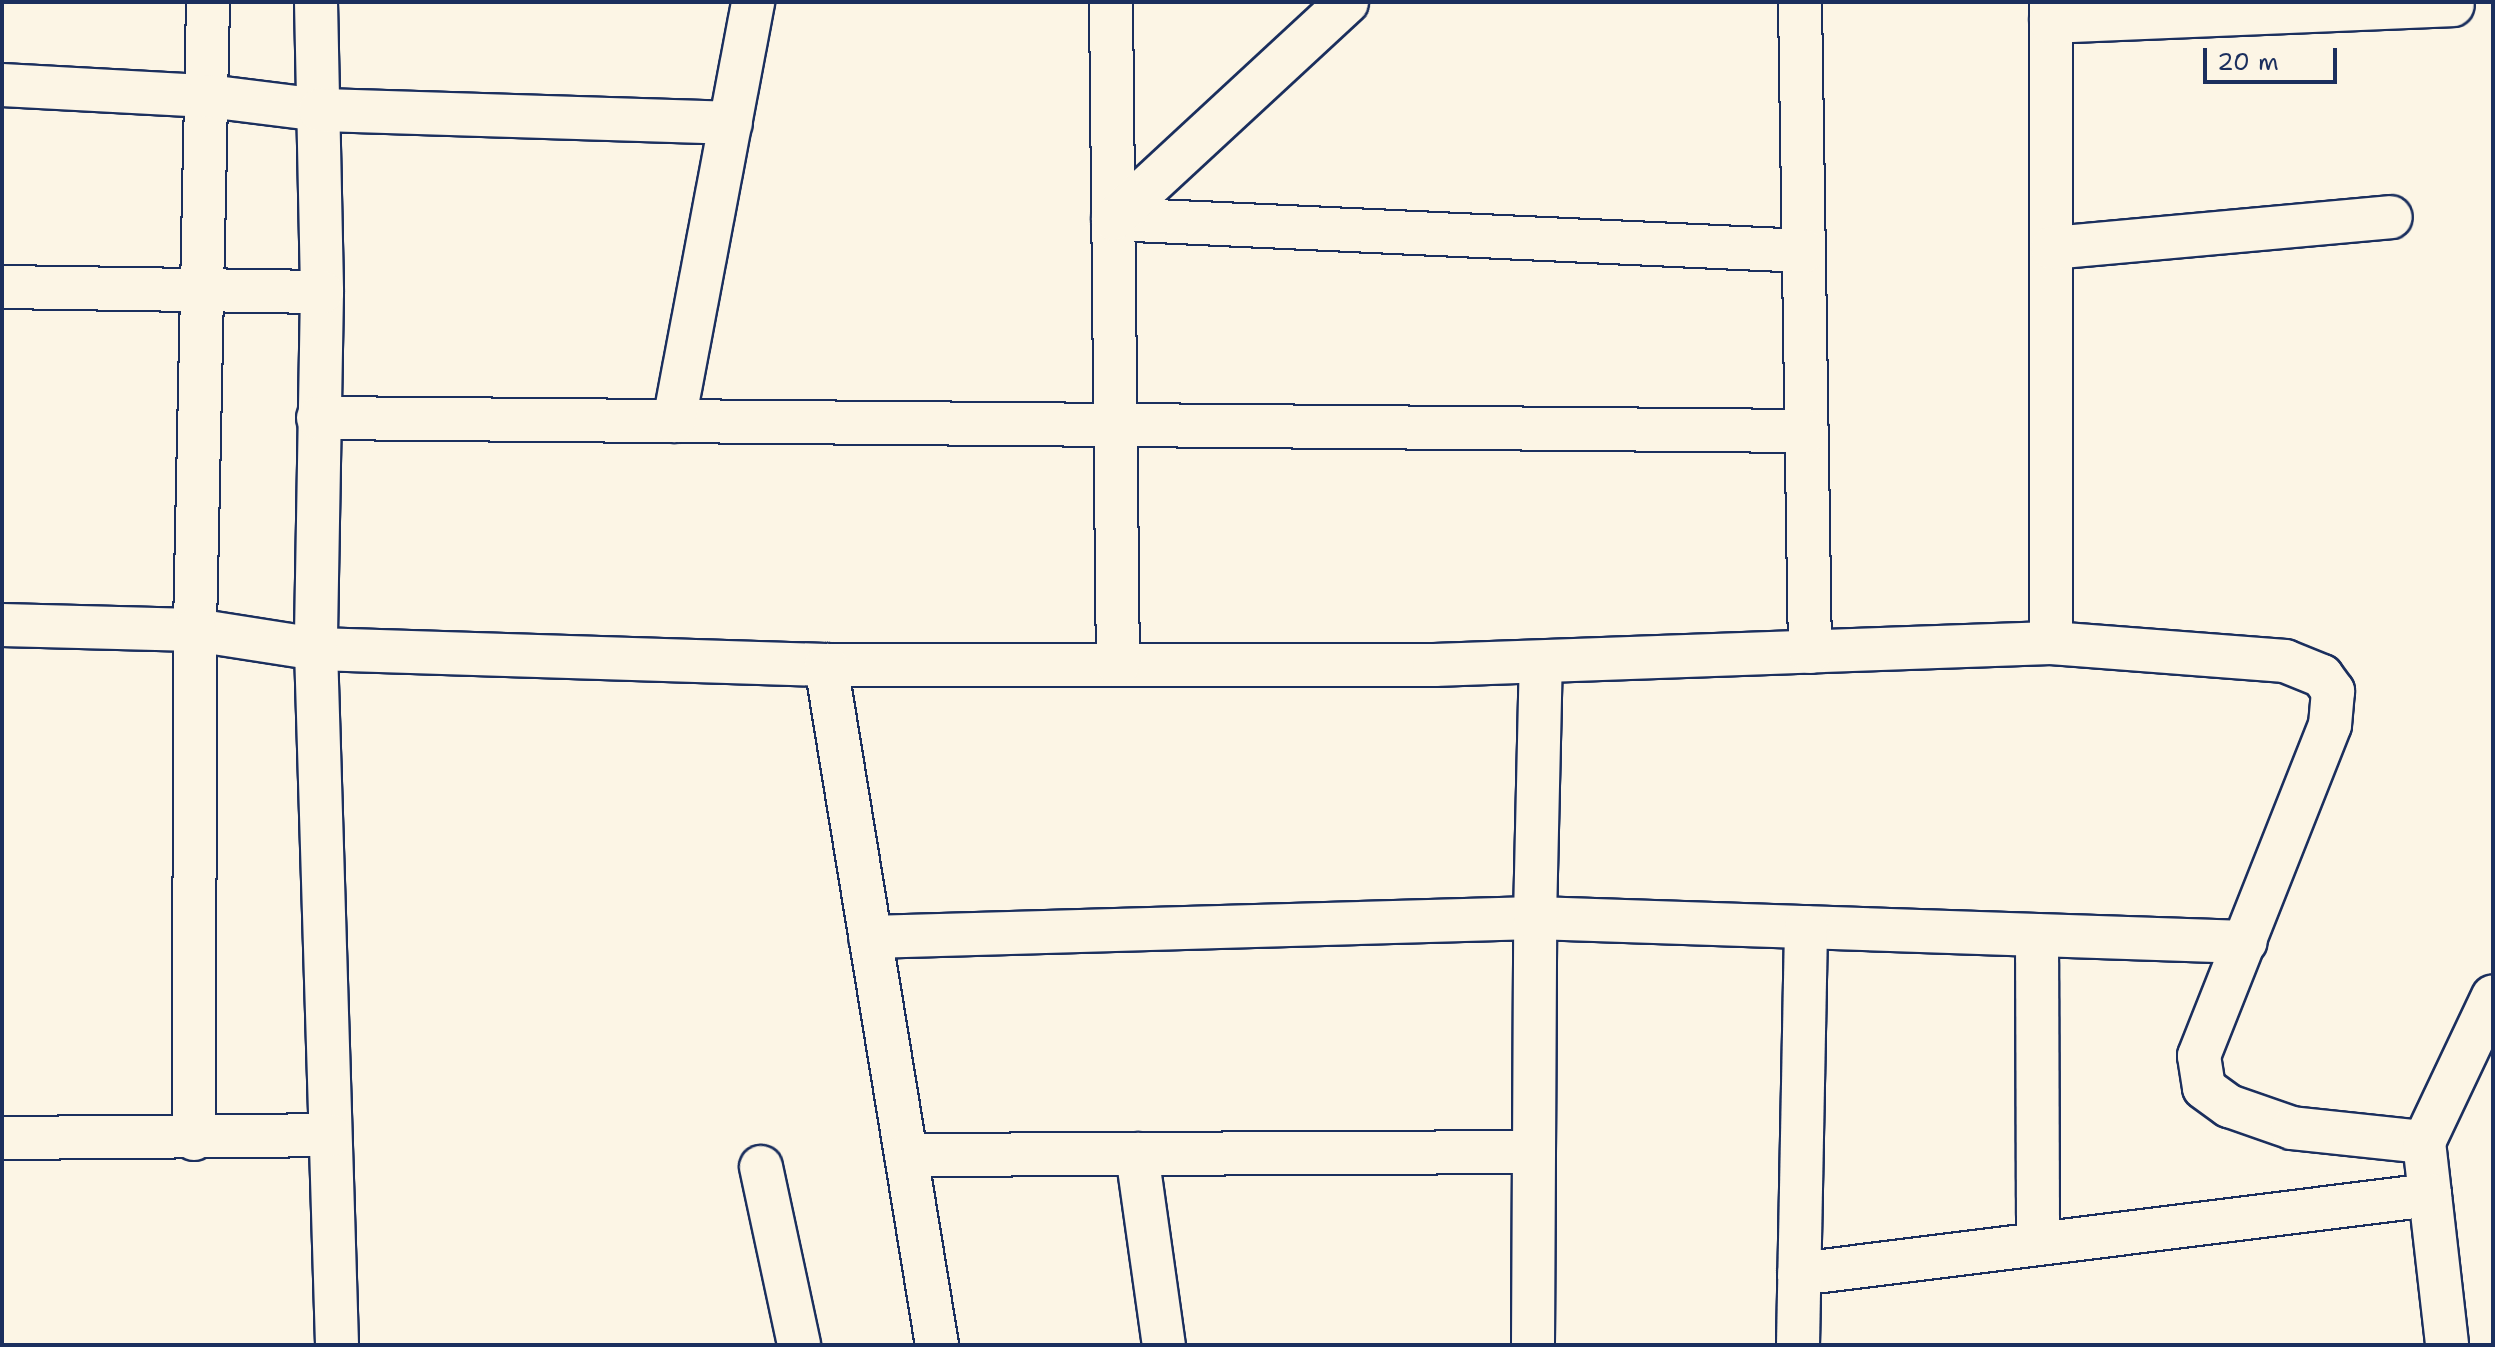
<!DOCTYPE html>
<style>
body{margin:0}
#map{position:relative;width:2495px;height:1347px;overflow:hidden;background:#fcf5e5;font-family:"Shantell Sans",sans-serif}
div>[style]{position:absolute}
.roads{filter:drop-shadow(2px 0 #1b2f5e) drop-shadow(-2px 0 #1b2f5e) drop-shadow(0 2px #1b2f5e) drop-shadow(0 -2px #1b2f5e)}
.street>*{height:42px;margin:-21px;padding:0 21px;transform-origin:21px;border-radius:21px;background:#fcf5e5}
span{translate:-50% -50%;white-space:nowrap;text-align:center;line-height:1.15;-webkit-text-stroke:8px #fcf5e5;paint-order:stroke}
.frame{position:absolute;inset:0;border:4px solid #1b2f5e;pointer-events:none}
.scale{position:absolute;left:2203px;top:48px;width:134px;height:36px;box-sizing:border-box;border:4px solid #1b2f5e;border-top:0;padding-left:10px;font-size:24px;line-height:28px;white-space:nowrap;color:#1b2f5e;-webkit-text-stroke:6px #fcf5e5;paint-order:stroke}
</style>
<div id="map">
<div class="roads">
<div class="street">
<i style="left:208px;top:2px;width:628px;rotate:91.19deg"></i>
<i style="left:195px;top:630px;width:122px;rotate:8.9deg"></i>
<i style="left:316px;top:649px;width:510px;rotate:1.8deg"></i>
<i style="left:826px;top:665px;width:608px"></i>
<i style="left:1434px;top:665px;width:617px;rotate:-2.04deg"></i>
<i style="left:2051px;top:643px;width:235px;rotate:4.4deg"></i>
<i style="left:2285px;top:661px;width:40px;rotate:22deg"></i>
<i style="left:2322px;top:676px;width:19px;rotate:54deg"></i>
<i style="left:2333px;top:691px;width:34px;rotate:95deg"></i>
<i style="left:2330px;top:725px;width:356px;rotate:111.6deg"></i>
<i style="left:2199px;top:1056px;width:32px;rotate:81deg"></i>
<i style="left:2204px;top:1088px;width:31px;rotate:36deg"></i>
<i style="left:2229px;top:1106px;width:67px;rotate:19.2deg"></i>
<i style="left:2292px;top:1128px;width:133px;rotate:6.1deg"></i>
<i style="left:2424px;top:1142px;width:204px;rotate:83.5deg"></i>
<i style="left:316px;top:2px;width:290px;rotate:88.8deg"></i>
<i style="left:322px;top:292px;width:357px;rotate:91deg"></i>
<i style="left:316px;top:649px;width:696px;rotate:88.27deg"></i>
<i style="left:1111px;top:2px;width:663px;rotate:89.4deg"></i>
<i style="left:1800px;top:2px;width:650px;rotate:89.12deg"></i>
<i style="left:2051px;top:2px;width:641px;rotate:90deg"></i>
<i style="left:2051px;top:22px;width:402px;rotate:-2.4deg"></i>
<i style="left:2px;top:85px;width:206px;rotate:3.1deg"></i>
<i style="left:208px;top:96px;width:113px;rotate:7.1deg"></i>
<i style="left:320px;top:110px;width:411px;rotate:1.8deg"></i>
<i style="left:1113px;top:219px;width:692px;rotate:2.65deg"></i>
<i style="left:1113px;top:219px;width:319px;rotate:-42.8deg"></i>
<i style="left:2052px;top:248px;width:340px;rotate:-5.2deg"></i>
<i style="left:2px;top:287px;width:320px;rotate:0.9deg"></i>
<i style="left:318px;top:418px;width:1489px;rotate:0.5deg"></i>
<i style="left:674px;top:421px;width:426px;rotate:-79.3deg"></i>
<i style="left:2px;top:625px;width:193px;rotate:1.5deg"></i>
<i style="left:195px;top:630px;width:509px;rotate:90.11deg"></i>
<i style="left:826px;top:665px;width:689px;rotate:80.73deg"></i>
<i style="left:2037px;top:935px;width:309px;rotate:89.8deg"></i>
<i style="left:870px;top:937px;width:665px;rotate:-1.64deg"></i>
<i style="left:1535px;top:918px;width:711px;rotate:1.93deg"></i>
<i style="left:2px;top:1138px;width:328px;rotate:-0.5deg"></i>
<i style="left:2424px;top:1142px;width:161px;rotate:-64.7deg"></i>
<i style="left:1137px;top:1154px;width:193px;rotate:82deg"></i>
<i style="left:906px;top:1155px;width:628px;rotate:-0.27deg"></i>
<i style="left:761px;top:1167px;width:182px;rotate:77.9deg"></i>
<i style="left:1799px;top:1274px;width:636px;rotate:-7.14deg"></i>
<i style="left:1533px;top:1345px;width:427px;rotate:-89.7deg"></i>
<i style="left:1535px;top:918px;width:256px;rotate:-88.7deg"></i>
<i style="left:1798px;top:1345px;width:418px;rotate:-88.9deg"></i>
</div>
</div>
<div class="frame"></div>
<div class="scale">20 m</div>
</div>
